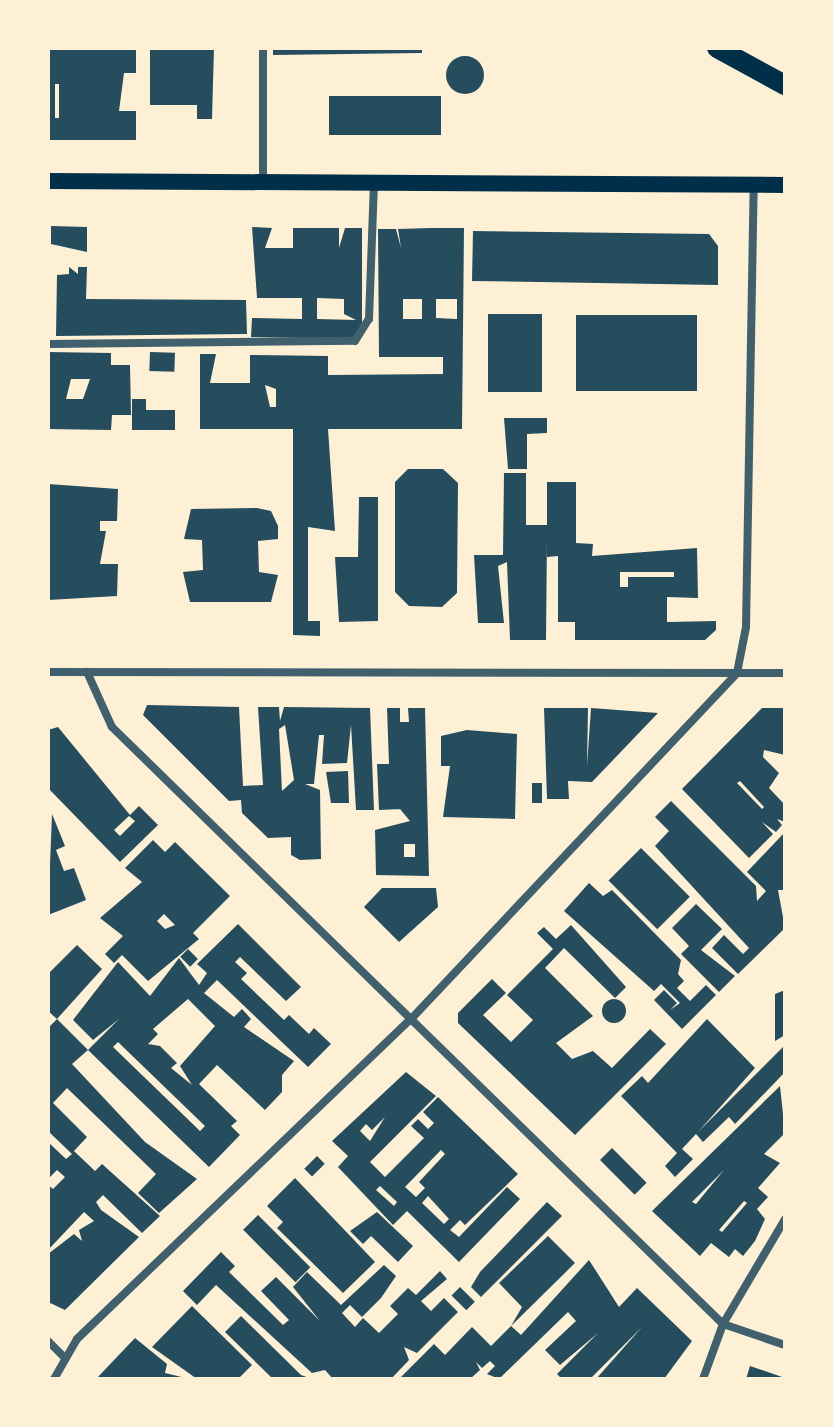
<!DOCTYPE html>
<style>
body{margin:0}
#map{position:relative;width:833px;height:1427px;overflow:hidden;background:#fdf0d5;font-family:Literata,serif}
div>[style]{position:absolute}
.building>*{inset:0;background:#264d5e;transform-origin:0 0}
.round{border-radius:50%}
.minor>*{height:8px;margin:-4px;padding:0 4px;transform-origin:4px;border-radius:4px;background:#3f606c}
.secondary>*{height:16px;margin:-8px;padding:0 8px;transform-origin:8px;border-radius:8px;background:#003049}
.primary>*{height:20px;margin:-10px;padding:0 10px;transform-origin:10px;border-radius:10px;background:#003049}
span{translate:-50% -50%;white-space:nowrap;text-align:center;line-height:1.15;-webkit-text-stroke:8px #fdf0d5;paint-order:stroke}
.frame{position:absolute;inset:0;border:50px solid #fdf0d5;pointer-events:none}
</style>
<div id="map">
<div class="building">
<i style="clip-path:polygon(evenodd,48px 48px,136px 48px,136px 73px,124px 73px,119px 111px,136px 111px,136px 140px,48px 140px,48px 48px,55px 84px,59px 84px,59px 118px,55px 118px,55px 84px)"></i>
<i style="clip-path:polygon(150px 48px,214px 48px,212px 119px,197px 119px,197px 105px,150px 105px)"></i>
<i style="clip-path:polygon(273px 48px,422px 48px,422px 53px,273px 55px)"></i>
<i class="round" style="left:446px;top:56px;width:38px;height:38px"></i>
<i style="left:329px;top:96px;width:112px;height:39px"></i>
<i style="clip-path:polygon(51px 226px,87px 227px,87px 252px,51px 244px)"></i>
<i style="clip-path:polygon(evenodd,252px 227px,272px 228px,265px 248px,293px 248px,293px 228px,339px 228px,339px 248px,345px 228px,362px 228px,362px 329px,354px 339px,251px 337px,252px 318px,302px 319px,302px 298px,257px 298px,252px 227px,317px 298px,344px 299px,344px 314px,356px 320px,317px 319px,317px 298px)"></i>
<i style="clip-path:polygon(evenodd,430px 228px,464px 228px,462px 429px,328px 429px,335px 531px,308px 527px,308px 621px,320px 621px,320px 636px,293px 635px,293px 429px,200px 429px,200px 354px,216px 354px,210px 383px,250px 383px,250px 355px,328px 356px,328px 375px,443px 374px,443px 357px,379px 357px,378px 229px,396px 229px,401px 248px,398px 229px,430px 228px,430px 249px,430px 228px,403px 299px,422px 299px,422px 319px,403px 319px,403px 299px,430px 228px,436px 299px,457px 299px,457px 319px,436px 318px,436px 299px,430px 228px,265px 385px,276px 389px,276px 407px,270px 407px,265px 385px)"></i>
<i style="clip-path:polygon(473px 231px,709px 234px,718px 246px,718px 285px,472px 281px)"></i>
<i style="clip-path:polygon(69px 267px,78px 274px,78px 267px,87px 267px,86px 299px,246px 300px,247px 334px,56px 336px,57px 275px,69px 274px)"></i>
<i style="left:488px;top:314px;width:54px;height:78px"></i>
<i style="left:576px;top:315px;width:121px;height:76px"></i>
<i style="clip-path:polygon(evenodd,48px 352px,111px 353px,111px 365px,130px 365px,131px 415px,112px 415px,111px 430px,48px 429px,48px 352px,71px 379px,90px 379px,83px 399px,66px 399px,71px 379px)"></i>
<i style="left:150px;top:352px;width:25px;height:19px;rotate:2deg"></i>
<i style="clip-path:polygon(132px 399px,146px 399px,146px 410px,175px 410px,175px 430px,132px 430px)"></i>
<i style="clip-path:polygon(504px 418px,547px 418px,547px 433px,527px 434px,527px 469px,508px 469px)"></i>
<i style="clip-path:polygon(408px 469px,443px 469px,458px 483px,457px 593px,442px 607px,409px 606px,395px 592px,395px 482px)"></i>
<i style="clip-path:polygon(evenodd,504px 473px,526px 473px,526px 525px,547px 525px,547px 482px,576px 482px,576px 543px,593px 544px,592px 556px,697px 548px,698px 598px,667px 597px,667px 622px,716px 621px,716px 630px,705px 640px,575px 640px,575px 622px,558px 622px,558px 556px,547px 557px,547px 537px,546px 640px,510px 640px,507px 562px,498px 566px,504px 623px,478px 623px,474px 555px,503px 555px,504px 473px,620px 572px,674px 572px,674px 577px,628px 577px,628px 587px,620px 587px,620px 572px)"></i>
<i style="clip-path:polygon(48px 484px,118px 489px,117px 521px,100px 521px,100px 531px,106px 531px,100px 564px,118px 564px,117px 596px,48px 600px)"></i>
<i style="clip-path:polygon(359px 497px,378px 497px,378px 621px,339px 622px,335px 557px,358px 557px)"></i>
<i style="clip-path:polygon(257px 508px,271px 511px,278px 526px,278px 539px,258px 541px,259px 572px,278px 575px,271px 602px,190px 602px,183px 572px,203px 570px,202px 540px,184px 539px,191px 509px)"></i>
<i style="clip-path:polygon(evenodd,147px 705px,239px 707px,243px 786px,263px 785px,258px 707px,279px 707px,280px 721px,284px 707px,370px 708px,374px 810px,356px 810px,351px 725px,347px 763px,322px 764px,324px 735px,319px 735px,314px 784px,305px 784px,320px 790px,321px 859px,300px 860px,291px 855px,291px 837px,268px 838px,242px 813px,241px 800px,229px 801px,143px 715px,147px 705px,285px 725px,294px 780px,282px 791px,279px 729px,285px 725px)"></i>
<i style="clip-path:polygon(evenodd,387px 708px,400px 708px,400px 722px,409px 722px,408px 708px,425px 708px,429px 876px,376px 875px,375px 830px,410px 821px,400px 809px,379px 810px,377px 764px,389px 764px,387px 708px,404px 844px,415px 844px,415px 857px,404px 857px,404px 844px)"></i>
<i style="clip-path:polygon(544px 708px,588px 708px,587px 766px,591px 708px,658px 713px,592px 782px,568px 781px,569px 799px,547px 799px)"></i>
<i style="clip-path:polygon(evenodd,762px 708px,785px 708px,785px 755px,764px 750px,763px 757px,779px 773px,769px 788px,785px 805px,785px 822px,777px 819px,782px 825px,776px 832px,762px 822px,773px 834px,749px 858px,682px 789px,762px 708px,740px 781px,764px 807px,762px 809px,737px 783px,740px 781px)"></i>
<i style="clip-path:polygon(evenodd,58px 727px,130px 815px,139px 806px,158px 825px,120px 862px,48px 788px,48px 730px,58px 727px,129px 816px,135px 821px,120px 836px,114px 830px,129px 816px)"></i>
<i style="clip-path:polygon(467px 730px,517px 734px,515px 819px,443px 817px,450px 766px,441px 766px,441px 736px)"></i>
<i style="clip-path:polygon(348px 771px,349px 803px,331px 803px,326px 772px)"></i>
<i style="left:532px;top:783px;width:10px;height:20px"></i>
<i style="clip-path:polygon(671px 801px,756px 886px,757px 901px,766px 891px,747px 872px,785px 832px,785px 890px,778px 890px,785px 928px,738px 974px,712px 948px,724px 935px,743px 954px,749px 948px,655px 846px,669px 831px,655px 817px)"></i>
<i style="clip-path:polygon(52px 814px,65px 846px,56px 850px,64px 871px,74px 868px,86px 900px,48px 915px)"></i>
<i style="clip-path:polygon(evenodd,153px 840px,165px 852px,175px 842px,230px 896px,193px 933px,199px 939px,148px 981px,122px 955px,114px 963px,105px 954px,123px 936px,100px 918px,142px 882px,125px 868px,153px 840px,164px 914px,175px 925px,165px 929px,157px 921px,164px 914px)"></i>
<i style="left:641px;top:848px;width:69px;height:46px;rotate:45deg"></i>
<i style="clip-path:polygon(589px 883px,603px 896px,612px 890px,681px 960px,678px 974px,684px 981px,677px 988px,690px 1001px,706px 985px,716px 995px,682px 1029px,654px 1000px,664px 990px,677px 1003px,670px 1010px,680px 1003px,661px 984px,654px 991px,564px 911px)"></i>
<i style="clip-path:polygon(382px 888px,436px 888px,438px 907px,399px 942px,364px 907px)"></i>
<i style="clip-path:polygon(696px 904px,722px 929px,701px 950px,735px 976px,719px 992px,681px 954px,689px 946px,672px 928px)"></i>
<i style="clip-path:polygon(evenodd,238px 924px,301px 987px,286px 1001px,240px 957px,235px 962px,247px 973px,241px 979px,284px 1020px,289px 1015px,309px 1034px,314px 1028px,331px 1044px,308px 1067px,217px 980px,204px 993px,234px 1017px,242px 1009px,251px 1019px,244px 1027px,294px 1061px,282px 1075px,282px 1092px,265px 1110px,217px 1065px,199px 1084px,237px 1121px,231px 1126px,240px 1135px,209px 1167px,88px 1050px,119px 1019px,93px 1040px,73px 1020px,118px 962px,150px 996px,179px 958px,199px 985px,207px 973px,197px 964px,238px 924px,188px 999px,215px 1026px,180px 1066px,192px 1085px,171px 1068px,177px 1063px,160px 1046px,148px 1044px,158px 1034px,153px 1029px,188px 999px,238px 924px,118px 1042px,205px 1126px,200px 1131px,113px 1047px,118px 1042px)"></i>
<i style="clip-path:polygon(571px 925px,626px 987px,615px 998px,564px 948px,545px 968px,593px 1016px,556px 1043px,572px 1059px,593px 1051px,612px 1068px,650px 1029px,666px 1044px,575px 1135px,458px 1023px,458px 1013px,492px 979px,506px 993px,483px 1015px,511px 1042px,533px 1020px,507px 995px,553px 949px,537px 933px,544px 927px,556px 939px)"></i>
<i style="clip-path:polygon(77px 945px,102px 969px,57px 1019px,48px 1011px,48px 974px)"></i>
<i style="left:188px;top:949px;width:14px;height:11px;rotate:45deg"></i>
<i style="clip-path:polygon(785px 990px,785px 1035px,775px 1041px,775px 994px)"></i>
<i class="round" style="left:602px;top:999px;width:24px;height:24px"></i>
<i style="clip-path:polygon(57px 1019px,88px 1050px,72px 1064px,145px 1142px,197px 1179px,159px 1213px,138px 1193px,156px 1174px,67px 1088px,53px 1103px,87px 1137px,74px 1151px,95px 1171px,102px 1164px,160px 1216px,142px 1233px,103px 1195px,96px 1202px,101px 1210px,139px 1237px,65px 1310px,48px 1302px,48px 1254px,74px 1234px,82px 1241px,79px 1230px,94px 1221px,84px 1212px,48px 1250px,48px 1185px,53px 1189px,65px 1177px,57px 1170px,48px 1179px,48px 1142px,66px 1159px,72px 1154px,48px 1131px,48px 1028px)"></i>
<i style="clip-path:polygon(707px 1019px,755px 1068px,698px 1132px,785px 1045px,785px 1072px,735px 1124px,729px 1117px,703px 1142px,696px 1134px,682px 1149px,693px 1159px,675px 1177px,665px 1166px,677px 1153px,621px 1096px,642px 1076px,648px 1083px)"></i>
<i style="clip-path:polygon(evenodd,406px 1072px,436px 1096px,370px 1162px,385px 1177px,424px 1138px,411px 1126px,418px 1119px,428px 1129px,434px 1123px,423px 1112px,438px 1097px,518px 1174px,465px 1225px,460px 1220px,450px 1230px,459px 1237px,507px 1187px,520px 1199px,459px 1262px,407px 1211px,393px 1225px,338px 1167px,348px 1156px,332px 1141px,406px 1072px,385px 1117px,370px 1141px,360px 1131px,366px 1124px,372px 1130px,385px 1117px,406px 1072px,441px 1150px,445px 1154px,419px 1182px,425px 1188px,416px 1197px,405px 1187px,441px 1150px,406px 1072px,380px 1186px,397px 1202px,394px 1206px,376px 1190px,380px 1186px,406px 1072px,428px 1196px,449px 1219px,444px 1224px,422px 1203px,428px 1196px)"></i>
<i style="clip-path:polygon(evenodd,780px 1086px,785px 1133px,764px 1154px,780px 1163px,758px 1188px,768px 1197px,757px 1209px,765px 1219px,755px 1241px,743px 1256px,735px 1249px,729px 1257px,711px 1243px,700px 1256px,652px 1211px,780px 1086px,724px 1170px,696px 1204px,692px 1202px,724px 1170px,780px 1086px,744px 1201px,747px 1203px,722px 1232px,719px 1230px,744px 1201px)"></i>
<i style="left:612px;top:1148px;width:49px;height:17px;rotate:45deg"></i>
<i style="left:317px;top:1156px;width:11px;height:18px;rotate:45deg"></i>
<i style="clip-path:polygon(295px 1178px,375px 1262px,343px 1293px,277px 1228px,283px 1222px,267px 1206px)"></i>
<i style="clip-path:polygon(547px 1202px,562px 1216px,481px 1297px,471px 1287px,480px 1272px)"></i>
<i style="clip-path:polygon(377px 1212px,413px 1246px,398px 1262px,371px 1236px,363px 1244px,350px 1231px)"></i>
<i style="left:258px;top:1215px;width:74px;height:21px;rotate:45deg"></i>
<i style="clip-path:polygon(548px 1236px,575px 1263px,511px 1326px,522px 1307px,499px 1283px)"></i>
<i style="clip-path:polygon(221px 1252px,235px 1266px,229px 1272px,283px 1325px,289px 1320px,261px 1291px,276px 1277px,320px 1321px,293px 1287px,307px 1272px,341px 1305px,384px 1265px,396px 1276px,381px 1298px,362px 1317px,350px 1305px,342px 1313px,355px 1327px,363px 1318px,379px 1333px,398px 1314px,390px 1306px,408px 1288px,416px 1295px,440px 1271px,447px 1279px,421px 1301px,431px 1311px,444px 1298px,458px 1312px,417px 1353px,404px 1347px,409px 1360px,391px 1379px,333px 1379px,325px 1370px,312px 1373px,216px 1285px,197px 1305px,183px 1291px)"></i>
<i style="clip-path:polygon(589px 1260px,619px 1307px,637px 1288px,692px 1341px,664px 1379px,596px 1379px,642px 1327px,590px 1379px,562px 1379px,557px 1374px,598px 1333px,560px 1365px,545px 1350px,576px 1321px,568px 1312px,499px 1379px,487px 1374px,495px 1366px,490px 1361px,482px 1368px,476px 1362px,480px 1370px,470px 1379px,399px 1379px,434px 1344px,445px 1355px,472px 1327px,491px 1346px,511px 1326px,521px 1335px)"></i>
<i style="left:460px;top:1287px;width:21px;height:12px;rotate:45deg"></i>
<i style="clip-path:polygon(192px 1306px,252px 1365px,238px 1379px,197px 1379px,152px 1347px)"></i>
<i style="clip-path:polygon(241px 1316px,301px 1375px,312px 1379px,273px 1379px,225px 1332px)"></i>
<i style="clip-path:polygon(135px 1338px,167px 1364px,165px 1373px,190px 1379px,96px 1379px)"></i>
<i style="clip-path:polygon(750px 1366px,785px 1378px,785px 1379px,746px 1379px)"></i>
</div>
<div class="minor">
<i style="left:263px;top:182px;width:134px;rotate:-90deg"></i>
<i style="left:48px;top:344px;width:307px;rotate:-0.6deg"></i>
<i style="left:355px;top:341px;width:26px;rotate:-58deg"></i>
<i style="left:369px;top:319px;width:137px;rotate:-87.9deg"></i>
<i style="left:48px;top:672px;width:737px;rotate:0.08deg"></i>
<i style="left:87px;top:672px;width:60px;rotate:65.6deg"></i>
<i style="left:112px;top:727px;width:854px;rotate:44.34deg"></i>
<i style="left:723px;top:1324px;width:65px;rotate:18.7deg"></i>
<i style="left:48px;top:1341px;width:23px;rotate:45deg"></i>
<i style="left:54px;top:1379px;width:46px;rotate:-60.1deg"></i>
<i style="left:77px;top:1339px;width:465px;rotate:-43.8deg"></i>
<i style="left:413px;top:1017px;width:473px;rotate:-46.7deg"></i>
<i style="left:737px;top:673px;width:47px;rotate:-78.9deg"></i>
<i style="left:746px;top:627px;width:441px;rotate:-89deg"></i>
<i style="left:703px;top:1379px;width:59px;rotate:-70deg"></i>
<i style="left:723px;top:1324px;width:122px;rotate:-59.4deg"></i>
</div>
<div class="secondary">
<i style="left:48px;top:181px;width:737px;rotate:0.31deg"></i>
</div>
<div class="primary">
<i style="left:717px;top:48px;width:77px;rotate:28.6deg"></i>
</div>
<div class="frame"></div>
</div>
